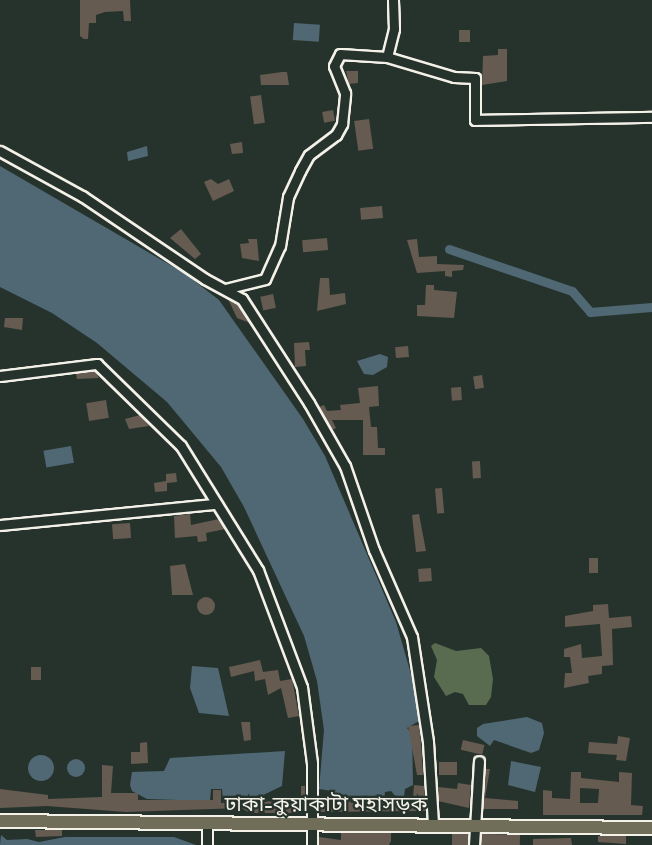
<!DOCTYPE html>
<meta charset="utf-8">
<style>
body{margin:0}
#map{position:relative;width:652px;height:845px;overflow:hidden;background:#26332d;font-family:Itim,"Noto Sans Bengali",sans-serif}
div>[style]{position:absolute}
.green>*{inset:0;background:#596c4f}
.water>*{inset:0;background:#4f6873;transform-origin:0 0}
.round{border-radius:50%}
.canal>*{height:9px;margin:-4.5px;padding:0 4.5px;transform-origin:4.5px;border-radius:4.5px;background:#4f6873}
.building>*{inset:0;background:#665b51;transform-origin:0 0}
.roads{filter:drop-shadow(2px 0 #f4f1e8) drop-shadow(-2px 0 #f4f1e8) drop-shadow(0 2px #f4f1e8) drop-shadow(0 -2px #f4f1e8)}
.minor>*{height:9px;margin:-4.5px;padding:0 4.5px;transform-origin:4.5px;border-radius:4.5px;background:#26332d}
.major>*{height:12px;margin:-6px;padding:0 6px;transform-origin:6px;border-radius:6px;background:#706e59}
span{translate:-50% -50%;white-space:nowrap;text-align:center;line-height:1.15;-webkit-text-stroke:4.5px #26332d;paint-order:stroke}
.street-label{font-size:21px;color:#f4f1e8}
</style>
<div id="map">
<div class="green">
<i style="clip-path:polygon(435px 643px,456px 651px,481px 648px,489px 656px,493px 679px,491px 697px,486px 705px,469px 705px,463px 694px,455px 692px,446px 696px,434px 677px,437px 660px,431px 646px)"></i>
</div>
<div class="water">
<i style="left:294px;top:23px;width:26px;height:17px;rotate:4deg"></i>
<i style="clip-path:polygon(147px 146px,148px 156px,128px 161px,127px 152px)"></i>
<i style="clip-path:polygon(0 166px,184px 273px,219px 300px,303px 419px,325px 456px,396px 622px,415px 688px,419px 721px,407px 728px,412px 734px,413px 785px,405px 789px,404px 797px,396px 797px,391px 791px,385px 792px,384px 800px,337px 799px,332px 791px,319px 789px,324px 730px,317px 681px,304px 636px,244px 507px,221px 467px,167px 402px,97px 343px,52px 313px,0 287px)"></i>
<i style="clip-path:polygon(380px 354px,388px 357px,387px 367px,373px 375px,364px 374px,357px 361px)"></i>
<i style="left:71px;top:446px;width:17px;height:28px;rotate:80deg"></i>
<i style="clip-path:polygon(192px 666px,218px 668px,229px 716px,199px 713px,190px 688px)"></i>
<i style="clip-path:polygon(527px 717px,542px 723px,544px 733px,539px 750px,531px 753px,494px 740px,490px 746px,477px 736px,477px 728px,483px 724px)"></i>
<i style="clip-path:polygon(285px 751px,282px 786px,257px 798px,223px 802px,222px 789px,211px 789px,210px 801px,147px 799px,132px 791px,130px 785px,132px 772px,164px 771px,170px 758px)"></i>
<i class="round" style="left:28px;top:755px;width:26px;height:26px"></i>
<i class="round" style="left:67px;top:759px;width:18px;height:18px"></i>
<i style="clip-path:polygon(511px 761px,541px 767px,535px 792px,508px 785px)"></i>
<i style="clip-path:polygon(1px 835px,7px 840px,27px 839px,39px 842px,65px 837px,174px 837px,196px 845px,0 845px)"></i>
</div>
<div class="canal">
<i style="left:449px;top:249px;width:130px;rotate:18.9deg"></i>
<i style="left:572px;top:291px;width:28px;rotate:49deg"></i>
<i style="left:590px;top:312px;width:62px;rotate:-4.6deg"></i>
</div>
<div class="building">
<i style="clip-path:polygon(80px 0,130px 0,131px 21px,124px 21px,123px 11px,105px 12px,96px 15px,96px 23px,89px 23px,88px 39px,84px 39px,80px 36px)"></i>
<i style="left:459px;top:30px;width:11px;height:12px"></i>
<i style="clip-path:polygon(498px 49px,507px 49px,507px 81px,482px 85px,483px 56px,498px 55px)"></i>
<i style="clip-path:polygon(346px 71px,358px 71px,358px 83px,349px 84px)"></i>
<i style="clip-path:polygon(282px 72px,287px 72px,289px 85px,261px 85px,260px 75px)"></i>
<i style="left:261px;top:95px;width:28px;height:11px;rotate:82deg"></i>
<i style="left:333px;top:110px;width:11px;height:11px;rotate:80deg"></i>
<i style="left:369px;top:119px;width:30px;height:15px;rotate:82deg"></i>
<i style="clip-path:polygon(242px 142px,243px 153px,232px 154px,230px 144px)"></i>
<i style="clip-path:polygon(211px 179px,218px 184px,229px 179px,234px 191px,213px 201px,204px 182px)"></i>
<i style="left:382px;top:206px;width:12px;height:22px;rotate:85deg"></i>
<i style="clip-path:polygon(181px 229px,201px 254px,195px 259px,170px 238px)"></i>
<i style="left:327px;top:238px;width:12px;height:25px;rotate:85deg"></i>
<i style="clip-path:polygon(248px 239px,257px 239px,259px 261px,242px 258px,240px 244px,249px 243px)"></i>
<i style="clip-path:polygon(417px 239px,419px 257px,437px 256px,437px 264px,464px 265px,463px 270px,452px 271px,452px 277px,445px 276px,445px 271px,417px 273px,407px 240px)"></i>
<i style="clip-path:polygon(320px 278px,329px 278px,330px 295px,345px 293px,346px 304px,317px 311px)"></i>
<i style="clip-path:polygon(426px 285px,434px 285px,434px 290px,457px 292px,454px 318px,417px 316px,417px 305px,425px 305px)"></i>
<i style="left:273px;top:294px;width:14px;height:13px;rotate:78deg"></i>
<i style="clip-path:polygon(228px 299px,237px 304px,250px 323px,237px 318px)"></i>
<i style="clip-path:polygon(5px 318px,23px 318px,22px 330px,4px 327px)"></i>
<i style="clip-path:polygon(309px 342px,310px 350px,305px 350px,306px 366px,295px 367px,294px 343px)"></i>
<i style="left:408px;top:346px;width:11px;height:13px;rotate:85deg"></i>
<i style="clip-path:polygon(95px 371px,99px 378px,77px 379px,76px 373px)"></i>
<i style="left:482px;top:375px;width:13px;height:9px;rotate:81deg"></i>
<i style="clip-path:polygon(378px 386px,379px 406px,369px 407px,371px 427px,377px 427px,378px 448px,385px 448px,385px 455px,363px 455px,363px 420px,332px 420px,336px 428px,332px 430px,319px 407px,324px 405px,327px 411px,341px 410px,340px 405px,360px 403px,358px 388px)"></i>
<i style="left:461px;top:387px;width:13px;height:10px;rotate:86deg"></i>
<i style="left:106px;top:400px;width:18px;height:20px;rotate:81deg"></i>
<i style="clip-path:polygon(140px 415px,149px 426px,129px 429px,125px 419px)"></i>
<i style="left:480px;top:461px;width:17px;height:8px;rotate:87deg"></i>
<i style="clip-path:polygon(176px 473px,177px 482px,167px 483px,167px 491px,155px 492px,154px 483px,166px 481px,166px 474px)"></i>
<i style="left:442px;top:488px;width:25px;height:7px;rotate:85deg"></i>
<i style="clip-path:polygon(190px 514px,191px 525px,219px 519px,225px 529px,206px 533px,207px 541px,198px 542px,197px 536px,175px 538px,174px 516px)"></i>
<i style="clip-path:polygon(419px 514px,426px 551px,416px 552px,412px 515px)"></i>
<i style="left:130px;top:523px;width:15px;height:18px;rotate:86deg"></i>
<i style="left:589px;top:558px;width:9px;height:15px"></i>
<i style="clip-path:polygon(185px 564px,193px 595px,172px 595px,170px 566px)"></i>
<i style="left:431px;top:568px;width:13px;height:13px;rotate:86deg"></i>
<i class="round" style="left:197px;top:597px;width:18px;height:18px"></i>
<i style="clip-path:polygon(608px 604px,609px 618px,631px 616px,632px 627px,612px 629px,613px 665px,602px 666px,602px 674px,588px 676px,589px 683px,564px 688px,565px 673px,572px 673px,570px 657px,564px 657px,564px 649px,581px 644px,582px 658px,602px 656px,600px 624px,565px 627px,565px 616px,593px 611px,593px 605px)"></i>
<i style="clip-path:polygon(260px 660px,263px 672px,278px 670px,280px 681px,292px 679px,299px 716px,288px 718px,281px 688px,268px 695px,265px 679px,255px 681px,254px 671px,231px 677px,229px 667px)"></i>
<i style="left:31px;top:667px;width:10px;height:13px"></i>
<i style="clip-path:polygon(241px 722px,250px 722px,251px 740px,244px 741px)"></i>
<i style="clip-path:polygon(419px 725px,421px 743px,423px 775px,417px 775px,408px 726px)"></i>
<i style="clip-path:polygon(618px 736px,630px 738px,626px 761px,616px 760px,617px 755px,588px 753px,589px 742px,617px 744px)"></i>
<i style="left:463px;top:740px;width:22px;height:10px;rotate:13deg"></i>
<i style="clip-path:polygon(147px 742px,148px 763px,131px 764px,131px 752px,140px 752px,140px 743px)"></i>
<i style="left:439px;top:762px;width:18px;height:13px"></i>
<i style="clip-path:polygon(102px 765px,113px 766px,111px 793px,138px 793px,138px 800px,213px 800px,213px 790px,221px 790px,221px 803px,301px 800px,301px 786px,305px 786px,305px 813px,250px 813px,241px 808px,126px 812px,47px 806px,0 808px,0 789px,48px 795px,48px 799px,102px 797px)"></i>
<i style="clip-path:polygon(485px 769px,490px 769px,485px 798px,518px 801px,518px 809px,483px 809px)"></i>
<i style="clip-path:polygon(evenodd,571px 772px,581px 772px,581px 778px,619px 782px,619px 772px,632px 773px,631px 805px,643px 806px,642px 815px,543px 815px,543px 790px,552px 791px,552px 798px,570px 799px,571px 772px,580px 788px,599px 789px,598px 803px,580px 803px,580px 788px)"></i>
<i style="clip-path:polygon(458px 783px,471px 785px,469px 808px,438px 801px,438px 787px,457px 789px)"></i>
<i style="clip-path:polygon(414px 785px,424px 786px,426px 811px,319px 812px,319px 799px,413px 798px)"></i>
<i style="clip-path:polygon(35px 830px,62px 830px,62px 836px,36px 837px)"></i>
<i style="clip-path:polygon(341px 833px,391px 833px,391px 841px,389px 845px,319px 845px,319px 837px,341px 840px)"></i>
<i style="left:452px;top:834px;width:16px;height:11px"></i>
<i style="left:481px;top:834px;width:39px;height:11px;rotate:1deg"></i>
<i style="clip-path:polygon(598px 836px,626px 836px,626px 844px,598px 842px)"></i>
<i style="clip-path:polygon(571px 838px,572px 845px,533px 845px,533px 839px)"></i>
</div>
<div class="roads">
<div class="minor">
<i style="left:387px;top:57px;width:29px;rotate:-76deg"></i>
<i style="left:394px;top:29px;width:29px;rotate:-92deg"></i>
<i style="left:0;top:151px;width:94px;rotate:28.8deg"></i>
<i style="left:82px;top:196px;width:148px;rotate:34deg"></i>
<i style="left:205px;top:279px;width:42px;rotate:28.4deg"></i>
<i style="left:242px;top:299px;width:124px;rotate:57.2deg"></i>
<i style="left:309px;top:403px;width:73px;rotate:60.3deg"></i>
<i style="left:345px;top:466px;width:89px;rotate:71deg"></i>
<i style="left:374px;top:550px;width:95px;rotate:66.4deg"></i>
<i style="left:412px;top:637px;width:106px;rotate:81.3deg"></i>
<i style="left:428px;top:742px;width:81px;rotate:86.5deg"></i>
<i style="left:225px;top:289px;width:41px;rotate:-14deg"></i>
<i style="left:265px;top:279px;width:36px;rotate:-66deg"></i>
<i style="left:280px;top:246px;width:50px;rotate:-80.7deg"></i>
<i style="left:288px;top:197px;width:29px;rotate:-65deg"></i>
<i style="left:300px;top:171px;width:18px;rotate:-61deg"></i>
<i style="left:309px;top:155px;width:34px;rotate:-37deg"></i>
<i style="left:336px;top:135px;width:13px;rotate:-61deg"></i>
<i style="left:342px;top:124px;width:31px;rotate:-84deg"></i>
<i style="left:345px;top:93px;width:29px;rotate:-112deg"></i>
<i style="left:334px;top:66px;width:13px;rotate:-63deg"></i>
<i style="left:340px;top:54px;width:47px;rotate:3.7deg"></i>
<i style="left:387px;top:57px;width:70px;rotate:16.6deg"></i>
<i style="left:454px;top:77px;width:21px;rotate:3deg"></i>
<i style="left:475px;top:78px;width:42px;rotate:90deg"></i>
<i style="left:475px;top:120px;width:177px;rotate:-1deg"></i>
<i style="left:0;top:376px;width:98px;rotate:-7.1deg"></i>
<i style="left:97px;top:364px;width:117px;rotate:44.3deg"></i>
<i style="left:181px;top:446px;width:146px;rotate:58.2deg"></i>
<i style="left:258px;top:570px;width:125px;rotate:69.4deg"></i>
<i style="left:302px;top:687px;width:77px;rotate:82.5deg"></i>
<i style="left:312px;top:763px;width:82px;rotate:90deg"></i>
<i style="left:0;top:525px;width:215px;rotate:-5.6deg"></i>
<i style="left:207px;top:825px;width:20px;rotate:90deg"></i>
<i style="left:474px;top:845px;width:84px;rotate:-86.6deg"></i>
</div>
<div class="major">
<i style="left:0;top:821px;width:652px;rotate:0.62deg"></i>
</div>
</div>
<div class="street-label">
<span style="left:326px;top:804px">ঢাকা-কুয়াকাটা মহাসড়ক</span>
</div>
</div>
